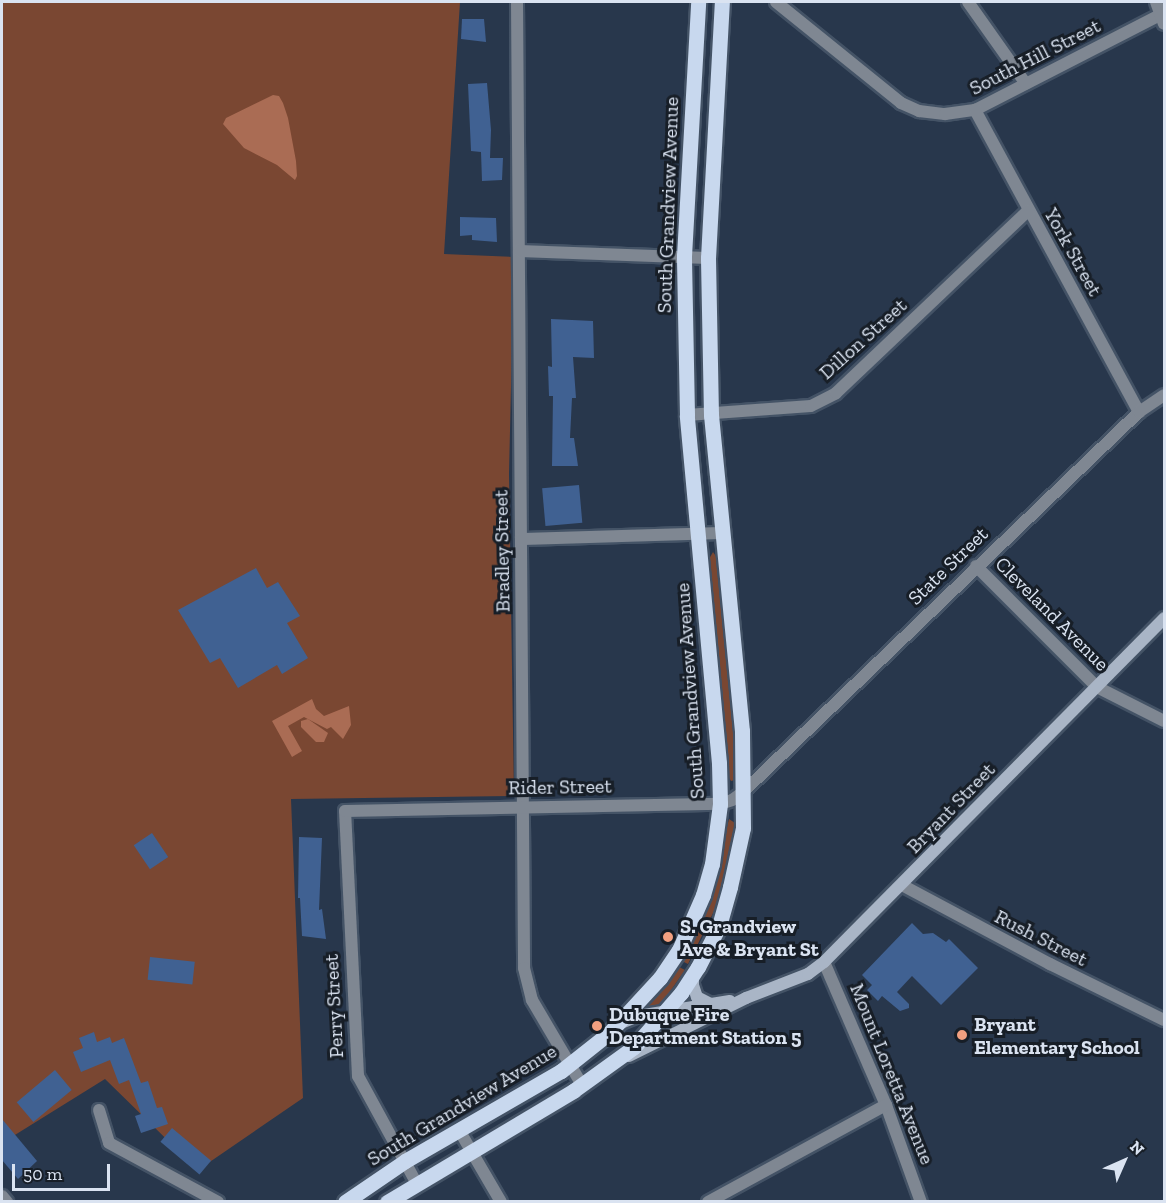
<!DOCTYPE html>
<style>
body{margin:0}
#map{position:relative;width:1166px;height:1203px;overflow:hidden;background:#28374c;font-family:"Zilla Slab",serif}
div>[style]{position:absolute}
.green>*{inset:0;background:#7a4732}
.water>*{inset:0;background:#aa6c54}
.building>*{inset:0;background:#406192;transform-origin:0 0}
.roads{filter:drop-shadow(2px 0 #445366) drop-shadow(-2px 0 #445366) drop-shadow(0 2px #445366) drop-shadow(0 -2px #445366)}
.street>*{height:12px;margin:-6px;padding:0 6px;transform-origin:6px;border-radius:6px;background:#7f8792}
.secondary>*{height:12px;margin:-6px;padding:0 6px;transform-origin:6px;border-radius:6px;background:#a9b5c6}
.primary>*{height:15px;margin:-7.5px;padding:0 7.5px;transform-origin:7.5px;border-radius:7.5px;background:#c8d8ee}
.dots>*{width:16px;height:16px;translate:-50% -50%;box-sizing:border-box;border:3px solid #171e27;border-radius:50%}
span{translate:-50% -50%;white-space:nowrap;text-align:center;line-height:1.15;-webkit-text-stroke:6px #171e27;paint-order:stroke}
.street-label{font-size:20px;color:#dae3f1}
.poi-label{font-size:20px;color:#dae3f1;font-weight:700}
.left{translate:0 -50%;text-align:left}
.frame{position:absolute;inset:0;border:3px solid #dae3f1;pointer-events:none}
.north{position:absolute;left:1094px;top:1131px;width:60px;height:60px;-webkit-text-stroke:4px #171e27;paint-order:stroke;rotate:45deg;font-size:16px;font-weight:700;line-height:24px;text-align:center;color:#dae3f1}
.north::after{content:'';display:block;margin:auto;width:21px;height:27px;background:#dae3f1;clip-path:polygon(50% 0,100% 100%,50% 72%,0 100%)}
.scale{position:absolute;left:12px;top:1164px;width:98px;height:27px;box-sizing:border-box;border:3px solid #dae3f1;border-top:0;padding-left:8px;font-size:18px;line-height:21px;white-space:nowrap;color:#dae3f1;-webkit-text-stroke:4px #171e27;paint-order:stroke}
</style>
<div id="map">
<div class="green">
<i style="clip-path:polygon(2px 2px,460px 2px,444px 254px,514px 257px,509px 474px,514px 796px,291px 799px,303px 1098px,198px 1170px,105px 1079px,2px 1143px)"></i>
<i style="clip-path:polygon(713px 552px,718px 559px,737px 766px,735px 780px,731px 781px,728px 776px,709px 559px)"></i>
<i style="clip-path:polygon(729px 819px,735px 823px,733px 840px,719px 901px,688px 964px,680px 960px,706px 909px)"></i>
<i style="clip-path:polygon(677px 966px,685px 970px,667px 996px,657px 1006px,645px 1009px)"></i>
</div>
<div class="water">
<i style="clip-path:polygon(273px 95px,279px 96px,283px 103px,288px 118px,296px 161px,297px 176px,295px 180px,277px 165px,244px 148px,223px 124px,226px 118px)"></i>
<i style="clip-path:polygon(312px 699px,316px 709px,324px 716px,349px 706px,351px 725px,343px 739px,331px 727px,327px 729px,304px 717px,288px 726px,302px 751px,292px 757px,272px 721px)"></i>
<i style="clip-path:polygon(308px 719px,328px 733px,324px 742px,316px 742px,301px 727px,301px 721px)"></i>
</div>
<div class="building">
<i style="clip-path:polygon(462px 19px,484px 19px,486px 42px,461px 39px)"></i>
<i style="clip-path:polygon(487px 83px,491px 130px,490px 158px,503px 158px,502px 180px,482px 181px,481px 152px,471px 151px,468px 84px)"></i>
<i style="clip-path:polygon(460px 217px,496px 218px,497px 242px,472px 240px,472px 235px,460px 236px)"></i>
<i style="clip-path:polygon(551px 319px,593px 321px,594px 358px,573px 357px,576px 398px,572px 398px,570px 438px,574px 438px,578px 466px,552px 466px,553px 396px,549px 396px,548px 366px,552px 367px)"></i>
<i style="left:579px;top:485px;width:38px;height:37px;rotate:85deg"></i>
<i style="clip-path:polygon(256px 568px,267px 588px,278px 582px,300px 616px,287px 623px,308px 658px,282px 674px,277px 665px,238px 688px,220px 658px,210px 663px,178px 610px)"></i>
<i style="left:152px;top:833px;width:29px;height:22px;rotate:56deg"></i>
<i style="clip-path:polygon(299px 837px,322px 838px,319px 910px,322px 909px,326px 939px,302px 936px,300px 898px,298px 898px)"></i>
<i style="clip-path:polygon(912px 923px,923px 934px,933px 933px,946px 942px,949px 939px,978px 968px,941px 1005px,912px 976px,897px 992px,909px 1004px,909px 1008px,900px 1011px,882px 996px,878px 1001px,867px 990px,872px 985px,862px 975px)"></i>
<i style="left:150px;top:957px;width:45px;height:23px;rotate:6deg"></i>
<i style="clip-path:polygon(94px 1032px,97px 1042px,110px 1037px,112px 1043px,124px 1038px,141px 1083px,148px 1081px,157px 1108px,162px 1107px,168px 1124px,141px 1133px,135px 1116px,141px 1114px,129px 1080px,119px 1084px,110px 1060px,81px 1072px,73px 1052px,83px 1048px,79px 1038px)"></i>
<i style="left:55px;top:1070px;width:26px;height:50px;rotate:50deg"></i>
<i style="clip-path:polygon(2px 1119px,37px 1161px,18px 1179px,2px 1160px)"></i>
<i style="left:172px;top:1128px;width:51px;height:18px;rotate:40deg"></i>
</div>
<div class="roads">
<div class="street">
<i style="left:517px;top:2px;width:966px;rotate:89.58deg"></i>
<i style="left:524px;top:968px;width:33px;rotate:76deg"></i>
<i style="left:532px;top:1000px;width:99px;rotate:59.5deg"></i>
<i style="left:776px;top:2px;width:161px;rotate:38.9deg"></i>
<i style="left:901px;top:103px;width:20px;rotate:24deg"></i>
<i style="left:919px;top:111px;width:26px;rotate:7deg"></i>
<i style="left:945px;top:114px;width:30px;rotate:-8deg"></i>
<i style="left:975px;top:110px;width:212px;rotate:-27.2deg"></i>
<i style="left:968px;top:2px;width:100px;rotate:54.7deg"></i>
<i style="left:1156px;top:2px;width:23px;rotate:70deg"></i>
<i style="left:975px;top:110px;width:344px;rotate:61.5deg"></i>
<i style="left:519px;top:251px;width:189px;rotate:2.1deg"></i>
<i style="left:687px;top:415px;width:124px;rotate:-4.2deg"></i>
<i style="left:811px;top:406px;width:28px;rotate:-27deg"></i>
<i style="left:836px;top:393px;width:265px;rotate:-43.5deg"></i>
<i style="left:521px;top:539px;width:202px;rotate:-1.7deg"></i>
<i style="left:976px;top:566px;width:171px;rotate:45deg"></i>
<i style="left:1097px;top:687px;width:75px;rotate:26.9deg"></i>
<i style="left:902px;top:885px;width:168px;rotate:28.1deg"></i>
<i style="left:1050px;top:964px;width:127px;rotate:26.2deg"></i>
<i style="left:824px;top:962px;width:156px;rotate:66.6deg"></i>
<i style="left:886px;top:1105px;width:103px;rotate:70.2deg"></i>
<i style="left:99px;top:1110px;width:34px;rotate:73deg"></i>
<i style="left:109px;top:1143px;width:124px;rotate:28.4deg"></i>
<i style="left:459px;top:1130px;width:83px;rotate:59.7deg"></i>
<i style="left:417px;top:1184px;width:123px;rotate:-118.6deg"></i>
<i style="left:358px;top:1076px;width:265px;rotate:-92.8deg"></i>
<i style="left:345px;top:811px;width:375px;rotate:-1.1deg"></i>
<i style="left:720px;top:804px;width:13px;rotate:-18deg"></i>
<i style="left:732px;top:800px;width:14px;rotate:-36deg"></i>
<i style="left:743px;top:792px;width:549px;rotate:-43.82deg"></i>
<i style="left:1139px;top:412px;width:30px;rotate:-34deg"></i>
<i style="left:2px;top:1196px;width:8px;rotate:50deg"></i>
<i style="left:708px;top:1202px;width:203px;rotate:-28.6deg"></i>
</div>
<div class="secondary">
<i style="left:693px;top:975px;width:10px;rotate:90deg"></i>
<i style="left:693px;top:985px;width:13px;rotate:72deg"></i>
<i style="left:697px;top:997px;width:16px;rotate:27deg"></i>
<i style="left:621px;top:1023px;width:18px;rotate:-22deg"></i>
<i style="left:638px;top:1016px;width:93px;rotate:-9.3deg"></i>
<i style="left:629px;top:1056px;width:131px;rotate:-26.4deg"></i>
<i style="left:746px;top:998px;width:66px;rotate:-21.2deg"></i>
<i style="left:808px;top:974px;width:20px;rotate:-37deg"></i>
<i style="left:824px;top:962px;width:484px;rotate:-45.3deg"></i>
</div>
<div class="primary">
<i style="left:345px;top:1202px;width:73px;rotate:-34.3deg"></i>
<i style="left:405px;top:1161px;width:180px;rotate:-30deg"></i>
<i style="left:561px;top:1071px;width:61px;rotate:-38.4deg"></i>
<i style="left:609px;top:1033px;width:75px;rotate:-47.2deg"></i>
<i style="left:660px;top:978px;width:34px;rotate:-56deg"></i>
<i style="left:679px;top:950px;width:60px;rotate:-66.4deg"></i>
<i style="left:703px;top:895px;width:32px;rotate:-74deg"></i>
<i style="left:712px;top:864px;width:61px;rotate:-82.4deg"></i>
<i style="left:720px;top:804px;width:41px;rotate:-91.4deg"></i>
<i style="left:719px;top:763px;width:349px;rotate:-95.3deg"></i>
<i style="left:687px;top:415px;width:159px;rotate:-91.1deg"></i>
<i style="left:684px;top:256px;width:254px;rotate:-86.8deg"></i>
<i style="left:387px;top:1202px;width:217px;rotate:-30.8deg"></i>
<i style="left:573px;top:1091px;width:75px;rotate:-35.8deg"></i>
<i style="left:634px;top:1047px;width:72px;rotate:-49deg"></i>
<i style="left:681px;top:993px;width:31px;rotate:-57deg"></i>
<i style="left:698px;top:967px;width:46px;rotate:-62.9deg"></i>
<i style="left:719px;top:926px;width:41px;rotate:-74.2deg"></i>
<i style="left:730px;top:887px;width:60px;rotate:-77.6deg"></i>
<i style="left:743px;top:828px;width:97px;rotate:-90.6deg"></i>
<i style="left:742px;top:731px;width:318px;rotate:-95.6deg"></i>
<i style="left:711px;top:415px;width:157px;rotate:-91.1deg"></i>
<i style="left:708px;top:258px;width:256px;rotate:-86.9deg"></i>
</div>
</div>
<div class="dots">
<i style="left:668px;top:937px;background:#f2a080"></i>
<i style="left:597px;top:1026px;background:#f2a080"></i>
<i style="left:962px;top:1035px;background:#f2a080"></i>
</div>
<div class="street-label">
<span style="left:1035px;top:57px;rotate:-27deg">South Hill Street</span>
<span style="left:668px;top:205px;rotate:-88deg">South Grandview Avenue</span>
<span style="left:1073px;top:252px;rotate:61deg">York Street</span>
<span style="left:863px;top:339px;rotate:-42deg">Dillon Street</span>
<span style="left:502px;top:551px;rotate:-91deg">Bradley Street</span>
<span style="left:948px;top:566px;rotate:-44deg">State Street</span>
<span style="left:1052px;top:614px;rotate:45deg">Cleveland Avenue</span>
<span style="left:690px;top:691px;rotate:-94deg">South Grandview Avenue</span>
<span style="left:560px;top:787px;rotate:-1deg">Rider Street</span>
<span style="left:951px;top:808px;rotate:-46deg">Bryant Street</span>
<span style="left:1041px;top:938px;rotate:27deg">Rush Street</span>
<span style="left:334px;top:1006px;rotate:-93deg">Perry Street</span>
<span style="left:892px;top:1074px;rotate:68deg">Mount Loretta Avenue</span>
<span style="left:462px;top:1105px;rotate:-31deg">South Grandview Avenue</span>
</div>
<div class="poi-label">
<span class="left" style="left:680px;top:938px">S. Grandview<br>Ave &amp; Bryant St</span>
<span class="left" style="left:609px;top:1026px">Dubuque Fire<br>Department Station 5</span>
<span class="left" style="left:974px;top:1036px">Bryant<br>Elementary School</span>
</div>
<div class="frame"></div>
<div class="north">N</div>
<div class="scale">50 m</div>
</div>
